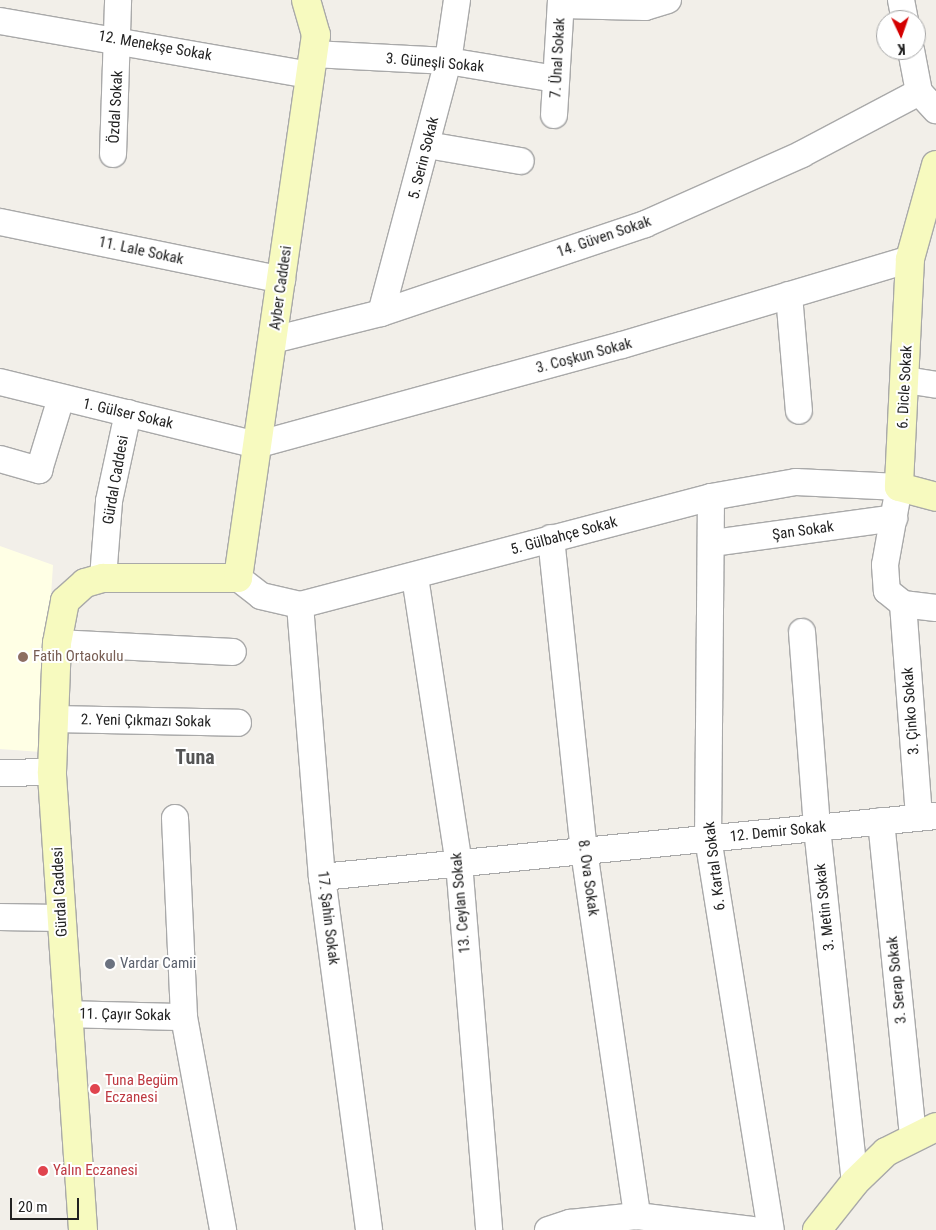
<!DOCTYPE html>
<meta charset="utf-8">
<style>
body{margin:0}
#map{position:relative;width:936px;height:1230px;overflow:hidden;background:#f2efe9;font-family:"Roboto Condensed",sans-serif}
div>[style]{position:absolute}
.education>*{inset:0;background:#ffffe5}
.roads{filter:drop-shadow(1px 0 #a9a9a9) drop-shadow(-1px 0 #a9a9a9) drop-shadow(0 1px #a9a9a9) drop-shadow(0 -1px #a9a9a9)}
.street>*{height:26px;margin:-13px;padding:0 13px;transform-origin:13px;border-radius:13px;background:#fff}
.secondary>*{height:28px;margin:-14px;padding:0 14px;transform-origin:14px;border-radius:14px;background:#f7fabf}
.dots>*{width:14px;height:14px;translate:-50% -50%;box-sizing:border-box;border:2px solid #fff;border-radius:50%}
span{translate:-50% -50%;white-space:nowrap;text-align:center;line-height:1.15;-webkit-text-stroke:4px #fff;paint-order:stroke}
.street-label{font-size:15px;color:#222}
.education-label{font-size:15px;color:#785e54}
.left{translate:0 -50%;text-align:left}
.worship-label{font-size:15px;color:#5b616d}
.health-label{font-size:15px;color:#be3a42}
.district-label{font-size:20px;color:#555;font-weight:700}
.north{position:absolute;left:876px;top:10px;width:50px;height:50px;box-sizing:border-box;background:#fff;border:1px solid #a7a7a7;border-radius:50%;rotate:177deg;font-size:14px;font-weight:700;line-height:20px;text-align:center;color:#222}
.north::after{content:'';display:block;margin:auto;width:18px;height:22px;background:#d40000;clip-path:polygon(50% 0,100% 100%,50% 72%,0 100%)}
.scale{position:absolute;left:10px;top:1198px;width:69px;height:22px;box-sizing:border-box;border:2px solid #222;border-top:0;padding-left:6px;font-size:15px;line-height:18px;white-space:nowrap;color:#222;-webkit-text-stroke:4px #fff;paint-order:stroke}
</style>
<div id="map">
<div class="education">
<i style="clip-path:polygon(0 546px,53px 565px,41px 752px,0 749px)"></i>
</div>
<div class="roads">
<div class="street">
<i style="left:901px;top:0;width:20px;rotate:79deg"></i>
<i style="left:561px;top:5px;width:84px;rotate:1.4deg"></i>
<i style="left:645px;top:7px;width:24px;rotate:-17deg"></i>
<i style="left:0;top:21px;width:315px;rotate:9.9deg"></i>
<i style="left:911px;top:50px;width:43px;rotate:79.2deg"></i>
<i style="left:919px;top:92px;width:25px;rotate:47deg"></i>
<i style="left:313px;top:54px;width:135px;rotate:3deg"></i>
<i style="left:448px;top:61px;width:109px;rotate:9.5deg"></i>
<i style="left:554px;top:115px;width:115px;rotate:-86.5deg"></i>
<i style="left:427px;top:145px;width:95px;rotate:9.7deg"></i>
<i style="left:113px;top:154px;width:154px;rotate:-88.1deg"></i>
<i style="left:0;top:222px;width:288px;rotate:11.6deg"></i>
<i style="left:789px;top:295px;width:116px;rotate:85.1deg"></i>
<i style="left:381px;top:313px;width:261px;rotate:-75.1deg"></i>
<i style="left:448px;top:61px;width:62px;rotate:-81.6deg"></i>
<i style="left:273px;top:340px;width:111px;rotate:-14deg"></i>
<i style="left:381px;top:313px;width:279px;rotate:-18.6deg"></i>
<i style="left:645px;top:224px;width:172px;rotate:-24deg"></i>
<i style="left:802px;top:154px;width:132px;rotate:-27.9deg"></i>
<i style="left:906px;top:380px;width:30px;rotate:9deg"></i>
<i style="left:0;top:382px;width:264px;rotate:13.8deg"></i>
<i style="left:256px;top:445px;width:379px;rotate:-15.3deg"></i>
<i style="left:622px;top:345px;width:301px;rotate:-16.6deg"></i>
<i style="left:0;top:459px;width:41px;rotate:15.8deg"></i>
<i style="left:39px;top:470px;width:75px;rotate:-73deg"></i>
<i style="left:711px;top:497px;width:341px;rotate:90.5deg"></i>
<i style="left:708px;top:838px;width:397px;rotate:80.9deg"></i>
<i style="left:551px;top:538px;width:315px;rotate:84deg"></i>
<i style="left:584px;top:851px;width:369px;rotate:81.7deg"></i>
<i style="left:712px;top:543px;width:184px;rotate:-7.8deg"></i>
<i style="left:415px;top:577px;width:289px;rotate:81.3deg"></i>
<i style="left:459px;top:863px;width:368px;rotate:85.3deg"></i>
<i style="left:103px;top:578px;width:77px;rotate:-85.5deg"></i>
<i style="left:109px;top:501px;width:90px;rotate:-77.8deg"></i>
<i style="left:238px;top:578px;width:29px;rotate:38deg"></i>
<i style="left:261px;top:596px;width:40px;rotate:13deg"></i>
<i style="left:300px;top:605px;width:425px;rotate:-14.7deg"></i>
<i style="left:711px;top:497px;width:86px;rotate:-10deg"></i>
<i style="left:796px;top:482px;width:103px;rotate:2.8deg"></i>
<i style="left:899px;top:487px;width:79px;rotate:100.2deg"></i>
<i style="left:885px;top:565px;width:26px;rotate:86deg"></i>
<i style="left:887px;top:591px;width:21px;rotate:39deg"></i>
<i style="left:903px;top:604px;width:214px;rotate:85.7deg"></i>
<i style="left:903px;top:604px;width:33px;rotate:7deg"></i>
<i style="left:300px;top:605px;width:273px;rotate:85.4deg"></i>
<i style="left:322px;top:877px;width:356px;rotate:82.4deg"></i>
<i style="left:802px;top:632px;width:197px;rotate:85.6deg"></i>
<i style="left:817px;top:828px;width:356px;rotate:83.9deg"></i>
<i style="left:57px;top:643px;width:176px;rotate:2.9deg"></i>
<i style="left:54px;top:719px;width:184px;rotate:1.2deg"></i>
<i style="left:0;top:773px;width:52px;rotate:-1.1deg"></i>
<i style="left:175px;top:818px;width:199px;rotate:87.4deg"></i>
<i style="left:184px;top:1017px;width:217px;rotate:79.6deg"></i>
<i style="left:881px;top:821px;width:319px;rotate:84.2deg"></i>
<i style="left:322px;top:877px;width:617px;rotate:-5.67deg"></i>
<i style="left:0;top:917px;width:61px;rotate:0.9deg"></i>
<i style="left:67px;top:1014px;width:117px;rotate:1.5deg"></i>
<i style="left:548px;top:1230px;width:23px;rotate:-18deg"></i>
<i style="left:570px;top:1223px;width:67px;rotate:-6deg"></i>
<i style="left:637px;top:1216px;width:116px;rotate:6.9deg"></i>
</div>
<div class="secondary">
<i style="left:936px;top:165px;width:98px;rotate:105.5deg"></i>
<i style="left:910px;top:259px;width:228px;rotate:92.8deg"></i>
<i style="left:899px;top:487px;width:38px;rotate:15deg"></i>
<i style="left:83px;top:1230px;width:459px;rotate:-93.9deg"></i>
<i style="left:52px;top:772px;width:129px;rotate:-87.8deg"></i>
<i style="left:57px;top:643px;width:43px;rotate:-79.2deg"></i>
<i style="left:65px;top:601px;width:27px;rotate:-42deg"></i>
<i style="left:85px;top:583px;width:19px;rotate:-16deg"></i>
<i style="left:103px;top:578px;width:135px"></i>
<i style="left:238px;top:578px;width:549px;rotate:-81.83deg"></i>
<i style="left:316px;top:35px;width:36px;rotate:-106deg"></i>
<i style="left:817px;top:1230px;width:61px;rotate:-51.6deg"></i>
<i style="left:855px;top:1182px;width:43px;rotate:-44.1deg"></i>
<i style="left:886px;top:1152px;width:56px;rotate:-26.6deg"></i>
</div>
</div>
<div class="dots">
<i style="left:23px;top:657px;background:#8d6e63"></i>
<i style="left:110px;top:964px;background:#6b7280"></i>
<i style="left:95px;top:1089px;background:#e0444e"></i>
<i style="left:43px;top:1171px;background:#e0444e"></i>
</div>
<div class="street-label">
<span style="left:155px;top:46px;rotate:10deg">12. Menekşe Sokak</span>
<span style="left:558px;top:58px;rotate:-87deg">7. Ünal Sokak</span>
<span style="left:435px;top:63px;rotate:5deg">3. Güneşli Sokak</span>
<span style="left:116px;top:107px;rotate:-87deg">Özdal Sokak</span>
<span style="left:424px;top:158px;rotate:-76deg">5. Serin Sokak</span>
<span style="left:604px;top:237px;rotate:-19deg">14. Güven Sokak</span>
<span style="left:141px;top:251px;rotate:12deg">11. Lale Sokak</span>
<span style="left:281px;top:288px;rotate:-82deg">Ayber Caddesi</span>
<span style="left:584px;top:356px;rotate:-15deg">3. Coşkun Sokak</span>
<span style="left:905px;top:387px;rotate:-87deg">6. Dicle Sokak</span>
<span style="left:128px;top:414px;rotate:13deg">1. Gülser Sokak</span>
<span style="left:116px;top:480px;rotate:-80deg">Gürdal Caddesi</span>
<span style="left:803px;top:531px;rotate:-8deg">Şan Sokak</span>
<span style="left:564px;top:536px;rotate:-15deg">5. Gülbahçe Sokak</span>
<span style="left:911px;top:711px;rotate:-94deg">3. Çinko Sokak</span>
<span style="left:146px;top:721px;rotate:1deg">2. Yeni Çıkmazı Sokak</span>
<span style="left:778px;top:832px;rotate:-6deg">12. Demir Sokak</span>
<span style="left:715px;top:866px;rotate:-97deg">6. Kartal Sokak</span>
<span style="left:588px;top:878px;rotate:82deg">8. Ova Sokak</span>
<span style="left:60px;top:892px;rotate:-93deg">Gürdal Caddesi</span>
<span style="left:461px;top:903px;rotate:-95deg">13. Ceylan Sokak</span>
<span style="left:825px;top:907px;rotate:-96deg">3. Metin Sokak</span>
<span style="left:328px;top:918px;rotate:83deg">17. Şahin Sokak</span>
<span style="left:897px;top:980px;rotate:-96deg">3. Serap Sokak</span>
<span style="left:125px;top:1015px;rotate:1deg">11. Çayır Sokak</span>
</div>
<div class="education-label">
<span class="left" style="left:33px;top:657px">Fatih Ortaokulu</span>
</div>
<div class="worship-label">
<span class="left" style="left:120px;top:964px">Vardar Camii</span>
</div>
<div class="health-label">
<span class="left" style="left:105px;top:1089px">Tuna Begüm<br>Eczanesi</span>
<span class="left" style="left:53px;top:1171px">Yalın Eczanesi</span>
</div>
<div class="district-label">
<span style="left:195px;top:757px">Tuna</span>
</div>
<div class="north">K</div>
<div class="scale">20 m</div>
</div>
